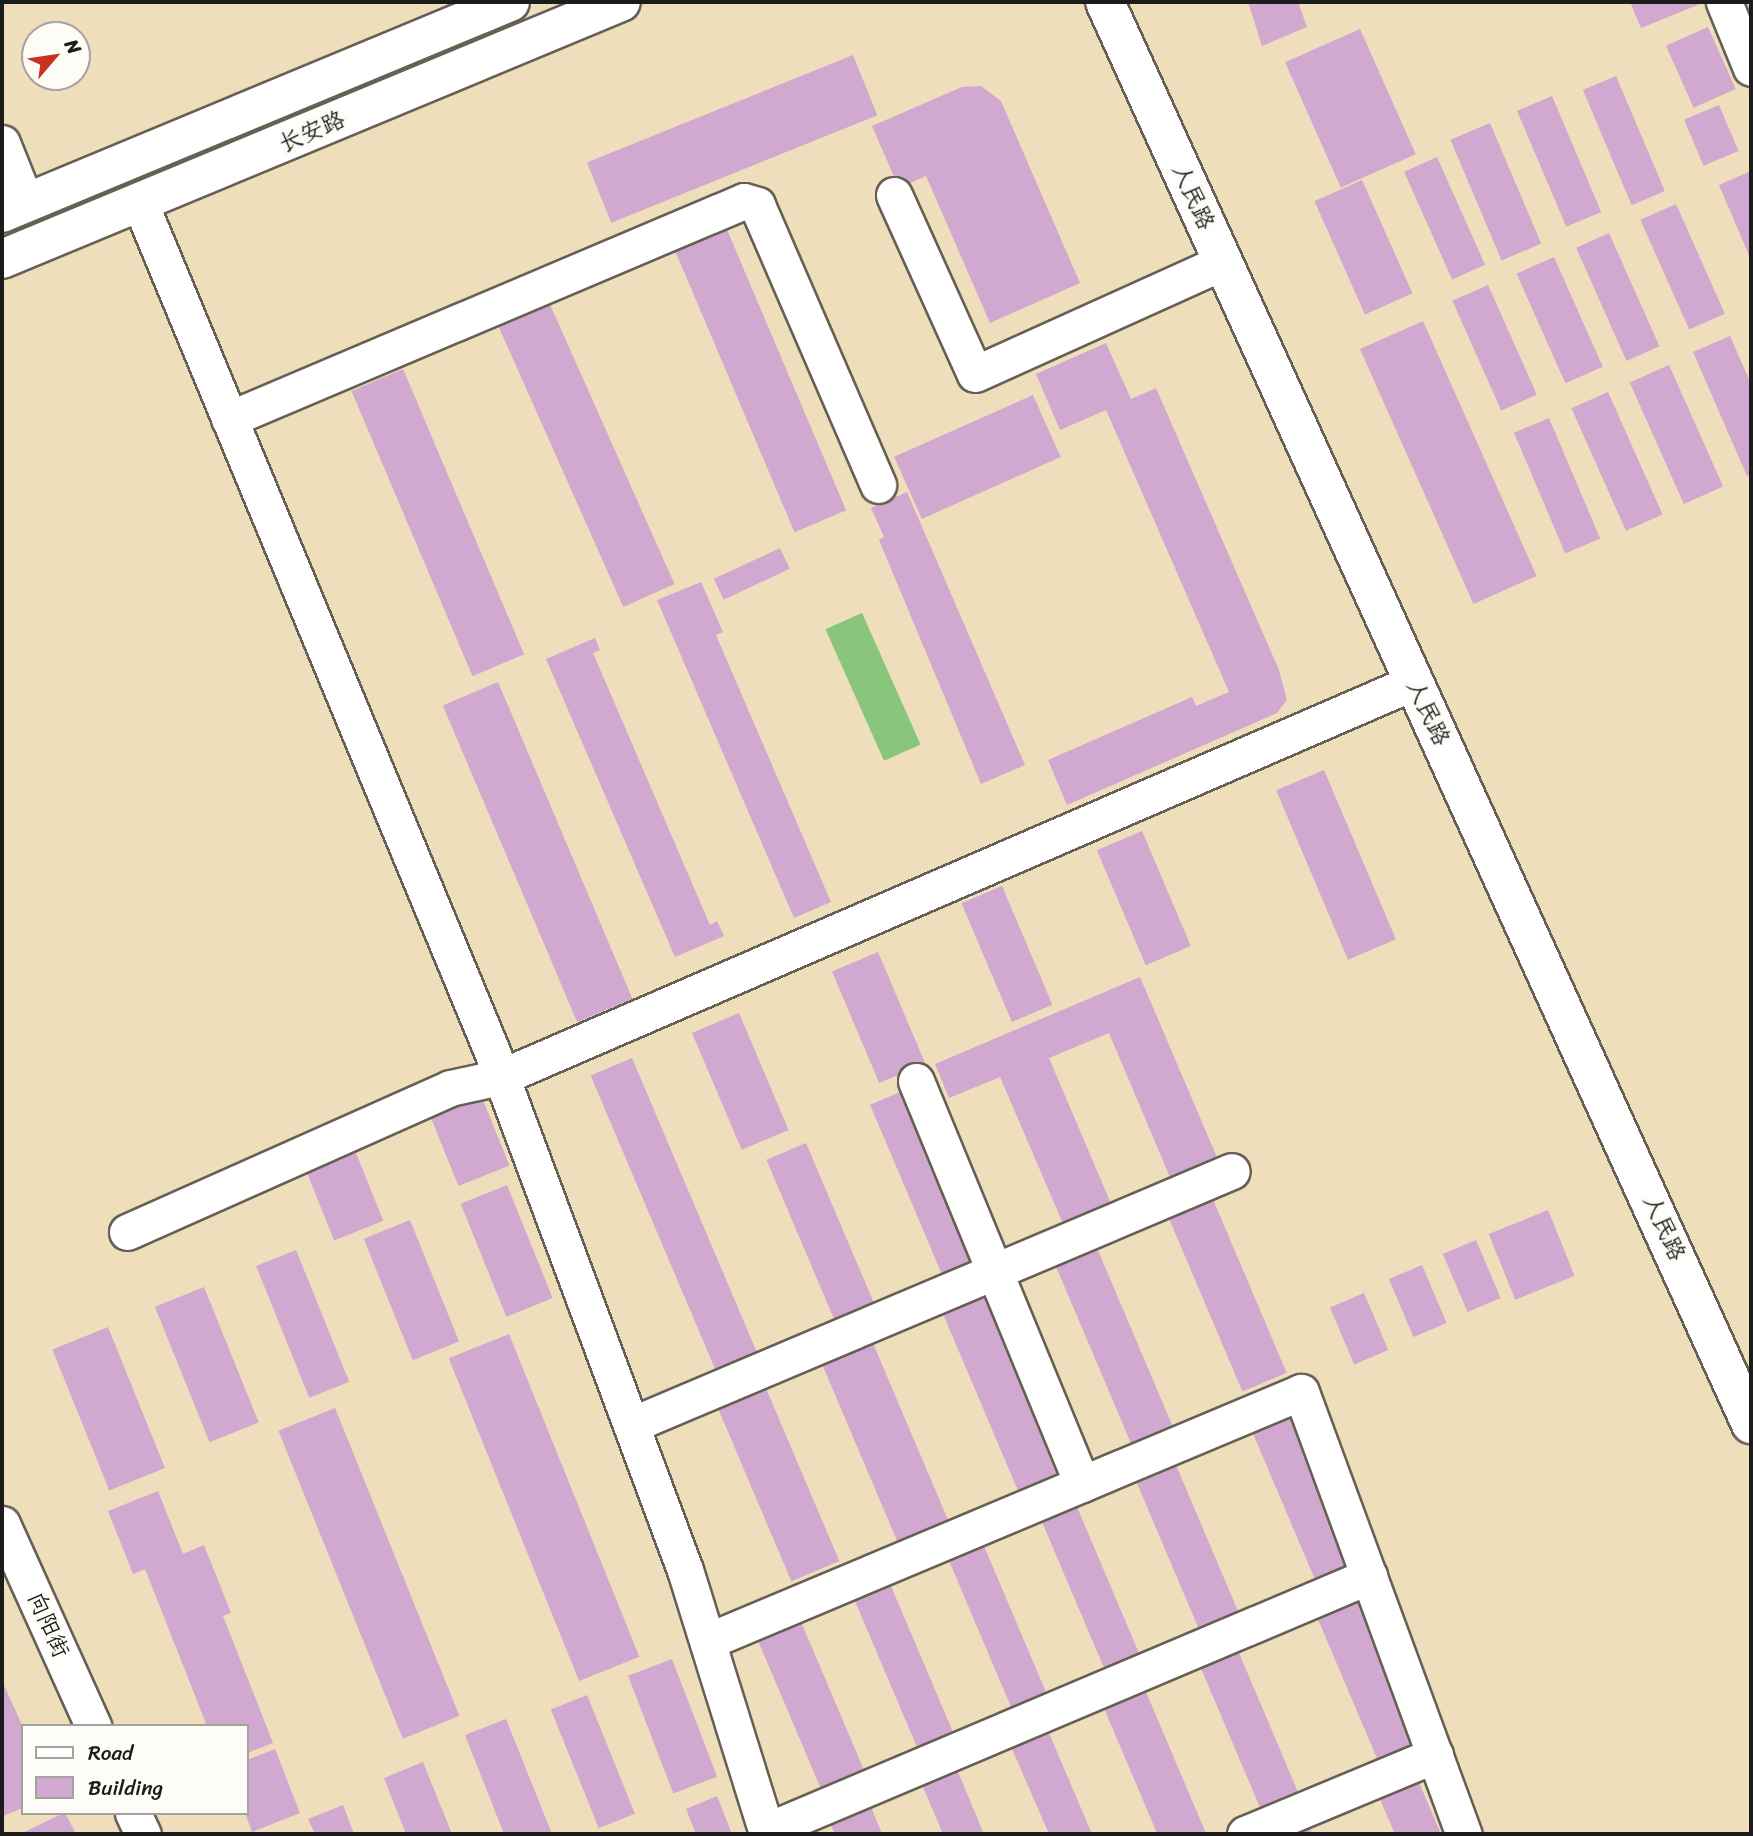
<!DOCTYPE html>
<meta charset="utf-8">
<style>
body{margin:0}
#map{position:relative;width:1753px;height:1836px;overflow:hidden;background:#eedebc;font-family:Sriracha,"LXGW WenKai TC",sans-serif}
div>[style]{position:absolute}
.green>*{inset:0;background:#89c57a;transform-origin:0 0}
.building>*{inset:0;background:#d1a8cf;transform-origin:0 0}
.roads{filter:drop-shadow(2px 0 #666054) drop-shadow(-2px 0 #666054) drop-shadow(0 2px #666054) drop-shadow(0 -2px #666054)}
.minor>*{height:35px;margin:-17.5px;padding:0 17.5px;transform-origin:17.5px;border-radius:17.5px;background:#fff}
.major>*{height:38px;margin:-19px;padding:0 19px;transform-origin:19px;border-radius:19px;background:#fff}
span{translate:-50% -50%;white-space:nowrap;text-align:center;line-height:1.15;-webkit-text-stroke:7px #fdfcf7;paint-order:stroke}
.street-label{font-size:23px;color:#1c1c1c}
.frame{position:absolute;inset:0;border:4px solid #1c1c1c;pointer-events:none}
.legend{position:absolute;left:21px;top:1724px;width:228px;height:91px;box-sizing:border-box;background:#fdfcf7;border:2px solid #a3a29f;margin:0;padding:9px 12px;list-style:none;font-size:21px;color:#1c1c1c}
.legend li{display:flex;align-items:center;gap:14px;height:35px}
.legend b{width:35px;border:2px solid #a3a29f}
.north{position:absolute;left:21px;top:21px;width:70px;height:70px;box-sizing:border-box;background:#fdfcf7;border:2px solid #a3a29f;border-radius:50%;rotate:61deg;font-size:19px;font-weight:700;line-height:28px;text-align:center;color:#1c1c1c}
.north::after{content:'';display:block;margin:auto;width:24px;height:32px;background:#c8321e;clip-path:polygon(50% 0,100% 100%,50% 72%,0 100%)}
</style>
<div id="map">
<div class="green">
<i style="left:862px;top:613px;width:144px;height:40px;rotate:66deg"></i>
</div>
<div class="building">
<i style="clip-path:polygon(1248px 2px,1298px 2px,1307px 27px,1262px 46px)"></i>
<i style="clip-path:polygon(1630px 2px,1699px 2px,1700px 4px,1641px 28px)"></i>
<i style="left:1708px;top:27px;width:68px;height:46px;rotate:66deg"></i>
<i style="left:1360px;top:29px;width:137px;height:82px;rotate:66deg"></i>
<i style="left:853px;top:55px;width:65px;height:287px;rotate:68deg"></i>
<i style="left:1616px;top:76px;width:125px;height:36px;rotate:67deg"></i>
<i style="clip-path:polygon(981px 86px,1001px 101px,1080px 283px,990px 323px,926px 176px,899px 188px,872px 126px,962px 87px)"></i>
<i style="left:1552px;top:96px;width:126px;height:38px;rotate:67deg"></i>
<i style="left:1719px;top:105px;width:50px;height:38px;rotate:67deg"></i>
<i style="left:1490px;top:123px;width:131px;height:43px;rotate:67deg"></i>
<i style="left:1437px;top:157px;width:118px;height:36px;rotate:66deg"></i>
<i style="clip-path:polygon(1751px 171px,1751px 260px,1719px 185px)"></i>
<i style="left:1362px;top:180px;width:124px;height:52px;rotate:66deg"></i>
<i style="left:1676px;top:204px;width:120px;height:39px;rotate:66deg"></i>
<i style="left:725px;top:225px;width:310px;height:56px;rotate:67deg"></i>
<i style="left:1609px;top:233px;width:124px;height:36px;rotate:66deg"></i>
<i style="left:1554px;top:257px;width:120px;height:41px;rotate:66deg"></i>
<i style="left:1488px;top:285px;width:120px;height:39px;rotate:66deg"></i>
<i style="left:548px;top:300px;width:311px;height:56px;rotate:66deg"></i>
<i style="left:1423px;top:321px;width:279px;height:69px;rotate:66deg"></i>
<i style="clip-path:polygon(1730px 336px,1751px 384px,1751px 474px,1747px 476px,1693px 352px)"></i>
<i style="clip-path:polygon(1106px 343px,1131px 399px,1156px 388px,1279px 670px,1287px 700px,1277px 713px,1067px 805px,1048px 760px,1192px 697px,1196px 706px,1229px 692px,1106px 410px,1060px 430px,1036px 374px)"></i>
<i style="left:1669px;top:365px;width:133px;height:43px;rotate:66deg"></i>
<i style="left:403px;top:369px;width:310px;height:56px;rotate:67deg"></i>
<i style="left:1608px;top:392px;width:134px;height:40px;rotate:66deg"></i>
<i style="left:1033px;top:395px;width:68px;height:152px;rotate:66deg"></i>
<i style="left:1549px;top:418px;width:131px;height:38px;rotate:67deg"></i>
<i style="clip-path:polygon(907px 492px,1025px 765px,981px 784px,879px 540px,884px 537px,871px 508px)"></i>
<i style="left:780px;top:548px;width:23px;height:73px;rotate:65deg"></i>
<i style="clip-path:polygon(701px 582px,723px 632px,716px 635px,831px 902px,794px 918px,657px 600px)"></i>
<i style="clip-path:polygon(595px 638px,600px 650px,593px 653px,710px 925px,717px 921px,724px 936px,675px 957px,546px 659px)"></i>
<i style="left:498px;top:682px;width:344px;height:60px;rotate:67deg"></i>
<i style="left:1324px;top:770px;width:184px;height:52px;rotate:67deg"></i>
<i style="left:1142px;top:831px;width:125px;height:49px;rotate:67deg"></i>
<i style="left:1002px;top:886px;width:129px;height:44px;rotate:67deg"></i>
<i style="left:878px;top:952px;width:121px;height:50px;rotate:67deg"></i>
<i style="clip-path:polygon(1140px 977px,1219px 1162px,1172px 1182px,1109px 1033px,1049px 1058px,1112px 1206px,1064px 1226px,1000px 1077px,949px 1098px,935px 1064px)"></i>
<i style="left:739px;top:1013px;width:127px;height:51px;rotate:67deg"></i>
<i style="left:632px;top:1058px;width:322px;height:45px;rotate:67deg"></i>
<i style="left:905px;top:1090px;width:187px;height:38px;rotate:67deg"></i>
<i style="left:481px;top:1095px;width:76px;height:55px;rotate:68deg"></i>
<i style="left:806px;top:1143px;width:179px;height:43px;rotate:67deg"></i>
<i style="left:356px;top:1153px;width:73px;height:53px;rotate:68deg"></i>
<i style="left:507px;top:1185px;width:122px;height:50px;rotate:68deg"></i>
<i style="left:1212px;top:1197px;width:191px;height:48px;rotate:67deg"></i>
<i style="left:1548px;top:1210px;width:71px;height:64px;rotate:68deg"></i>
<i style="left:410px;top:1220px;width:131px;height:50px;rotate:68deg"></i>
<i style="left:1476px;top:1240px;width:63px;height:36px;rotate:67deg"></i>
<i style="left:1097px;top:1248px;width:193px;height:45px;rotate:67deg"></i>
<i style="left:296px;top:1250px;width:142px;height:43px;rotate:68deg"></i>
<i style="left:1422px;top:1265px;width:63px;height:36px;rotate:67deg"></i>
<i style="left:204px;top:1287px;width:146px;height:53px;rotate:68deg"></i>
<i style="left:1364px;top:1293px;width:62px;height:37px;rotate:67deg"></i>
<i style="left:986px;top:1295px;width:196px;height:47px;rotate:67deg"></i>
<i style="left:108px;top:1327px;width:152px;height:60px;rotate:68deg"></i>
<i style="left:509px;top:1334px;width:348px;height:65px;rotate:68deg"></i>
<i style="left:872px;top:1341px;width:197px;height:55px;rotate:67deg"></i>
<i style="left:765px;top:1386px;width:190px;height:52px;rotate:67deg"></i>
<i style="left:335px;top:1408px;width:332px;height:61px;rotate:68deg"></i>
<i style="left:1290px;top:1408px;width:170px;height:44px;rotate:67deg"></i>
<i style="left:1173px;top:1458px;width:170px;height:43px;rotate:67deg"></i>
<i style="clip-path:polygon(158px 1491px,183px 1554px,204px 1545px,231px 1613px,223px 1616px,273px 1743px,247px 1753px,247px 1726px,207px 1726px,145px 1569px,133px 1574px,108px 1511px)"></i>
<i style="left:1074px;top:1500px;width:170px;height:38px;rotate:67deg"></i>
<i style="left:981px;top:1539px;width:171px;height:38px;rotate:67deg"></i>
<i style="left:888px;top:1579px;width:170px;height:39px;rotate:67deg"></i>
<i style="left:1359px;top:1593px;width:162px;height:48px;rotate:67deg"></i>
<i style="left:799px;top:1617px;width:170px;height:47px;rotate:67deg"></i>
<i style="left:1236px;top:1646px;width:161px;height:41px;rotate:67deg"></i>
<i style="left:672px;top:1659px;width:126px;height:47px;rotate:69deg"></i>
<i style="clip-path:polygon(2px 1681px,23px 1727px,23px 1808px,3px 1816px)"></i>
<i style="left:1143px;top:1685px;width:162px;height:45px;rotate:67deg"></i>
<i style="left:587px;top:1695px;width:128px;height:39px;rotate:68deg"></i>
<i style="clip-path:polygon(506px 1719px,552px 1834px,504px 1834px,465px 1735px)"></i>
<i style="clip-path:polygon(1046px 1726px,1092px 1834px,1049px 1834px,1009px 1742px)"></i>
<i style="clip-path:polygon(275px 1749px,300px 1813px,252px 1832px,245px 1813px,247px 1760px)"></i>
<i style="clip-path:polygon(423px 1762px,452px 1834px,406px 1834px,384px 1778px)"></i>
<i style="clip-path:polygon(955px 1765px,984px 1834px,943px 1834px,920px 1780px)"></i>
<i style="clip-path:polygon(1418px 1780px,1441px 1834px,1395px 1834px,1379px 1797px)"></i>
<i style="clip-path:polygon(717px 1796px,732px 1834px,696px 1834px,686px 1809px)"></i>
<i style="clip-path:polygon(869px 1802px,882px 1834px,835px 1834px,828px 1819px)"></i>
<i style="clip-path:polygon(343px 1805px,354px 1834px,315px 1834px,308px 1819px)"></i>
<i style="clip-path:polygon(65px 1813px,76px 1834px,20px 1834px,64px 1813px)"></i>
<i style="clip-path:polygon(1309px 1826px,1312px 1834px,1290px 1834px)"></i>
</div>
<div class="roads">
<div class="minor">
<i style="left:1724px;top:2px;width:71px;rotate:67.8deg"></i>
<i style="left:2px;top:143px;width:65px;rotate:68.2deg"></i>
<i style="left:894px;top:195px;width:196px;rotate:65.7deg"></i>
<i style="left:975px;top:374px;width:272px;rotate:-24.3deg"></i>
<i style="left:140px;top:203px;width:916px;rotate:67.47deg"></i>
<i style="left:491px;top:1049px;width:556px;rotate:69.58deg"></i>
<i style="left:685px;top:1570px;width:276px;rotate:72.7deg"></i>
<i style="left:229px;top:419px;width:559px;rotate:-22.94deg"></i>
<i style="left:744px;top:201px;width:14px;rotate:17deg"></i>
<i style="left:757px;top:205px;width:305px;rotate:66.6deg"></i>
<i style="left:916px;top:1081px;width:436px;rotate:67.6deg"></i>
<i style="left:127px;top:1232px;width:354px;rotate:-24deg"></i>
<i style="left:450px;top:1088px;width:52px;rotate:-12.2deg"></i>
<i style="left:501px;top:1077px;width:995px;rotate:-23.4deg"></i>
<i style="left:631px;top:1425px;width:652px;rotate:-22.91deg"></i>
<i style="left:2px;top:1524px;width:222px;rotate:65.7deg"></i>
<i style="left:708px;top:1641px;width:643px;rotate:-22.78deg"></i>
<i style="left:1301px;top:1392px;width:471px;rotate:69.8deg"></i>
<i style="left:133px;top:1813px;width:23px;rotate:65deg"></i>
<i style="left:766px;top:1831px;width:655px;rotate:-22.92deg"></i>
<i style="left:1245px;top:1834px;width:206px;rotate:-22.6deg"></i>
</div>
<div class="major">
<i style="left:1105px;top:2px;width:1562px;rotate:65.57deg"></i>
<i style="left:2px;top:213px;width:550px;rotate:-22.56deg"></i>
<i style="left:2px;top:259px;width:670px;rotate:-22.55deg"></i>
</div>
</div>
<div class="street-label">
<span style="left:312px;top:132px;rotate:-23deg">长安路</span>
<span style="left:1193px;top:197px;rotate:66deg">人民路</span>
<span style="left:1428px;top:713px;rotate:65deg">人民路</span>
<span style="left:1664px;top:1228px;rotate:66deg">人民路</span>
<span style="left:48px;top:1625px;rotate:66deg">向阳街</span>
</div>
<div class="frame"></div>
<ul class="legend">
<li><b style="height:9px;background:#fff"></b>Road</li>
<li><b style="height:19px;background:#d1a8cf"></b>Building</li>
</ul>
<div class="north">N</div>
</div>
